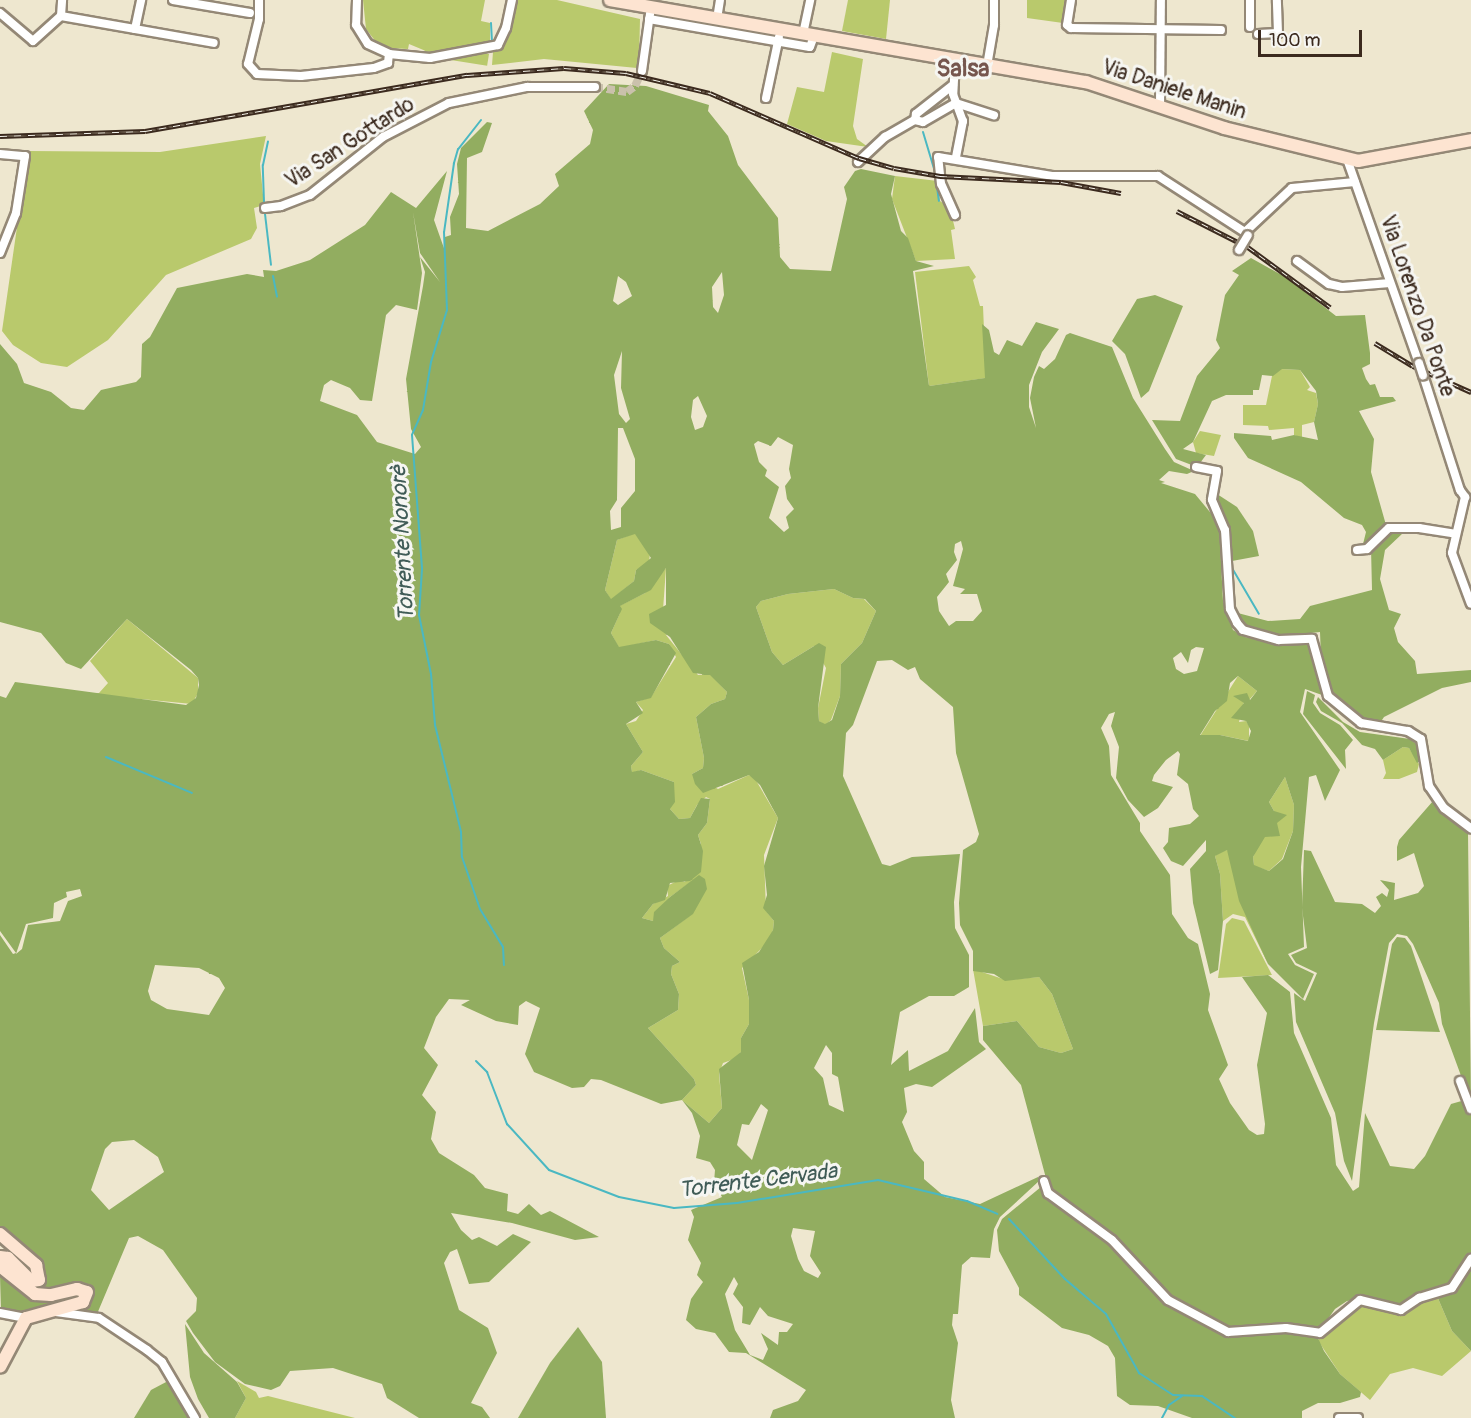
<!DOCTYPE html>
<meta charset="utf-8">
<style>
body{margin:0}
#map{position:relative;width:1471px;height:1418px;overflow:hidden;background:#eee7cf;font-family:Pangolin,sans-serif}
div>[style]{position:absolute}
.green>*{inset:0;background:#b9c96c;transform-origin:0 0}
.forest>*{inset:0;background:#92ad60}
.stream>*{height:2px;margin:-1px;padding:0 1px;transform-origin:1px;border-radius:1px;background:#4ab8c2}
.street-tunnel>*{height:8px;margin-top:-4px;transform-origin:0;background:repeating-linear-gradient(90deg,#cac1ac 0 8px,transparent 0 12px)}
.roads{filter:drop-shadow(2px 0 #948876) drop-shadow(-2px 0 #948876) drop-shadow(0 2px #948876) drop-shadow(0 -2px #948876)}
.street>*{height:8px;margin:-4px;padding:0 4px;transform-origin:4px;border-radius:4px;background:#fff}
.secondary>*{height:12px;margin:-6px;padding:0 6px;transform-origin:6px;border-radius:6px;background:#fde4d1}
.rail>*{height:4.5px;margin-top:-2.25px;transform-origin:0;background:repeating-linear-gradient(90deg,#f6f6f2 0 7px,#3b2a1e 0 14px);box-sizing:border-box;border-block:2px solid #3b2a1e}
.bridges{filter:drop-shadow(2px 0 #948876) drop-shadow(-2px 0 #948876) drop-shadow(0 2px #948876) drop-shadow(0 -2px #948876)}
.street-bridge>*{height:8px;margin:-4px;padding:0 4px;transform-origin:4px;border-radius:4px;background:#fff}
span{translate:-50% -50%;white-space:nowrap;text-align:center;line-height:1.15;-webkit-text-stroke:6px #f6f6f2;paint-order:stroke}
.street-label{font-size:21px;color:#3b2a1e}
.water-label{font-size:22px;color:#405c57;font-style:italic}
.quarter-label{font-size:24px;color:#76564e;font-weight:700}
.scale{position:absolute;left:1258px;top:30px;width:104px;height:27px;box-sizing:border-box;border:3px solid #3b2a1e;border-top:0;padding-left:8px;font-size:18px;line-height:21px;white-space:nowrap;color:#3b2a1e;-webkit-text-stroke:4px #f6f6f2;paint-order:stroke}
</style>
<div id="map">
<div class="green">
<i style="clip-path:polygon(363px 0,485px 0,481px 21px,490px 23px,490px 45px,433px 54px,409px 44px,408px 49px,388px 48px,376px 42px,366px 29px)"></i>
<i style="clip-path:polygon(515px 0,557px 0,640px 19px,639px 64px,637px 68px,544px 59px,492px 65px,493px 52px,506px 39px)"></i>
<i style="clip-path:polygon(848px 0,890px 0,886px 39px,842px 31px)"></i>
<i style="clip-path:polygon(1027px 0,1066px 0,1063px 23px,1027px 18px)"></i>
<i style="clip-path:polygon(832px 52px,863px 59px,853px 126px,857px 139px,868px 147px,826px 141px,787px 124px,797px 87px,824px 92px)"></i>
<i style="left:489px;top:54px;width:12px;height:64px;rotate:99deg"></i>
<i style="clip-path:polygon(266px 136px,260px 164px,264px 205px,254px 208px,257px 228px,251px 239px,166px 275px,108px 340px,67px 367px,41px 363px,13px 345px,2px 331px,28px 151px,160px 152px)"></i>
<i style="clip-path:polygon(895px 176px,938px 181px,940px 201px,950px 208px,955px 229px,951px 230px,955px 259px,916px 261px,892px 199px)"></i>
<i style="clip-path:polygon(969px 266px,976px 277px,973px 280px,980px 306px,983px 306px,986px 378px,929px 386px,915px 272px)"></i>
<i style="clip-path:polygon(1281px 369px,1300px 370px,1310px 387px,1307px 390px,1316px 393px,1318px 404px,1314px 422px,1302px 425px,1302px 438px,1294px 435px,1294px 428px,1269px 430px,1268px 426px,1243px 425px,1243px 405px,1266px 405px,1272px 376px)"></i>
<i style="clip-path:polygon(1200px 431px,1221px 435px,1214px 456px,1196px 453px,1193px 442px)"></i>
<i style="clip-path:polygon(635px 533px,650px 553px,649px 563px,636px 570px,634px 581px,611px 600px,605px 590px,617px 540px)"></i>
<i style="clip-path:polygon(666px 568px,663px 610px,666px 635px,698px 675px,710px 674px,727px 692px,725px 699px,711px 704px,696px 717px,704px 758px,703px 768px,692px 774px,718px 789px,749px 775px,754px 777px,778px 818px,764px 855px,766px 911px,774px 921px,773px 930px,769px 941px,742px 968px,749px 1000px,749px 1024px,741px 1038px,741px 1052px,737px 1058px,723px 1063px,719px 1074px,722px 1108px,709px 1123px,682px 1100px,696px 1085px,694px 1079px,648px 1028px,678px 1010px,679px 994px,671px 974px,672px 966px,680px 962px,664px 948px,660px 938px,692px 914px,697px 904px,699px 876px,670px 897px,653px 921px,642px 918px,653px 904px,668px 896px,667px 886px,679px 880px,685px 882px,701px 844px,698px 835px,707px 823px,710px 799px,706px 797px,697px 805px,690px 818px,679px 819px,670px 809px,674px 782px,641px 770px,632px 773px,631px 766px,643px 752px,626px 724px,636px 721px,643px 710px,636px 702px,651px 697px,676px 657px,669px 644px,656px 640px,619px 648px,611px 633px,620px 613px,619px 606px,645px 593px)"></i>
<i style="clip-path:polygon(834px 589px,853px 598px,864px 599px,876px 611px,862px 643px,841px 664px,840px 696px,831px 720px,825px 725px,819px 721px,818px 708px,826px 668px,814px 646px,783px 665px,772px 652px,756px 607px,761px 601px,788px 594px)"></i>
<i style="clip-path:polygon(127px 619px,198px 678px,198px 693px,192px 704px,90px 694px,99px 693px,108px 683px,90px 661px)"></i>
<i style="clip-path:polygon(1238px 676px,1257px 691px,1249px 700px,1234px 696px,1244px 702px,1239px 722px,1246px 721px,1249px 726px,1249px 741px,1220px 735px,1200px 736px)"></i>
<i style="clip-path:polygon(1403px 747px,1409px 748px,1419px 764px,1417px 772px,1399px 779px,1383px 779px,1386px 773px,1383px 760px)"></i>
<i style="clip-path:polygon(1285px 777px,1294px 805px,1293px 831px,1282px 859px,1269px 871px,1254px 866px,1253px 857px,1274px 811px,1269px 802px)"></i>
<i style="clip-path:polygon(1227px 850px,1230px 853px,1268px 964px,1245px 917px,1233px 914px,1223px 921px,1220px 874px,1215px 856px,1219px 851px)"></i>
<i style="clip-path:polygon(1232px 918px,1244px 921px,1272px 975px,1218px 978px,1226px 924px)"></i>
<i style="clip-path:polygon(973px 969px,1006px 980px,1039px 977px,1052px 994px,1073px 1049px,1061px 1053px,1039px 1047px,1017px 1021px,983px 1026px)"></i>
<i style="clip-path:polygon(1437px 1296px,1452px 1331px,1471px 1351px,1442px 1376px,1413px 1368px,1390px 1374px,1370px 1400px,1340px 1374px,1319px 1342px,1318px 1335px,1330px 1319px,1348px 1304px,1355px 1302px,1395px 1313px)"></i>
<i style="clip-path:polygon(237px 1381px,256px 1392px,259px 1398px,268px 1396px,355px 1418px,235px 1418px,246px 1398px)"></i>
</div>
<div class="forest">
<i style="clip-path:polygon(evenodd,609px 84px,646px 86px,709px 105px,708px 111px,728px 136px,738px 165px,778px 218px,780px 257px,790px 269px,831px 271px,847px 199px,844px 187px,855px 171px,861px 169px,895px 176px,891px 194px,901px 231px,908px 238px,916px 261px,934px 266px,913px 271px,929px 386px,985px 378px,982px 324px,989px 330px,994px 352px,999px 355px,1007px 340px,1022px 346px,1036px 322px,1059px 329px,1042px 352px,1029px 385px,1029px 407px,1036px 428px,1030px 398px,1034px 377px,1039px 366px,1044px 369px,1055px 359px,1066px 335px,1070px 333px,1112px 347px,1133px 398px,1165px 449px,1174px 462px,1194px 471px,1187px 474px,1169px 471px,1159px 480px,1165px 482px,1161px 483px,1195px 494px,1219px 523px,1223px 601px,1233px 630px,1245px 637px,1275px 643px,1312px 643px,1322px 695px,1305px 689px,1300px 712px,1340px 770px,1325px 801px,1316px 775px,1309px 777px,1301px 867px,1304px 947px,1288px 954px,1295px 965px,1314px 974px,1303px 999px,1268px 964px,1239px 901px,1227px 850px,1215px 856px,1220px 874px,1223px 921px,1218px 970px,1210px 974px,1193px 903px,1190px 869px,1206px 851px,1206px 840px,1183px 866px,1171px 861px,1163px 848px,1168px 842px,1169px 828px,1190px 824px,1199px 816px,1193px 809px,1188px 784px,1177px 775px,1180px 754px,1178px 751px,1166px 760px,1154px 775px,1152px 781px,1173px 787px,1158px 808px,1144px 817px,1128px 800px,1116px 778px,1119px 747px,1111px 726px,1115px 712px,1109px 714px,1101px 728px,1109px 746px,1111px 775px,1140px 823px,1140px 831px,1170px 875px,1172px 914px,1188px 938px,1198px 944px,1210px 994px,1208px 1010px,1228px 1065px,1219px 1079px,1230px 1103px,1249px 1130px,1257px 1135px,1264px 1134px,1265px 1124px,1257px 1065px,1267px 1013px,1242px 977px,1268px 975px,1290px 992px,1294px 1033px,1331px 1118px,1336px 1165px,1353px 1191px,1359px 1187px,1365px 1113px,1390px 1166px,1414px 1169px,1425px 1156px,1451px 1104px,1465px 1100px,1471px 1114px,1471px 1255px,1461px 1273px,1453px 1285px,1398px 1309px,1363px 1299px,1347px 1301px,1335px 1309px,1320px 1330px,1318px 1338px,1324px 1351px,1340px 1374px,1361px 1392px,1360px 1397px,1340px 1403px,1318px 1403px,1302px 1411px,1302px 1418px,1192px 1418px,1158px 1406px,1130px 1405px,1117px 1396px,1115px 1358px,1108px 1346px,1089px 1335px,1062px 1328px,1019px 1295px,1019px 1288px,999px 1251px,997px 1230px,1002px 1219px,1047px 1182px,1021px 1085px,983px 1040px,983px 1026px,1017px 1021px,1039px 1047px,1061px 1053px,1073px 1049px,1052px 994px,1039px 977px,1005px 981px,994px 974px,973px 971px,973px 951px,960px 925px,959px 903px,963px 850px,976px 842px,979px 834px,956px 753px,953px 707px,920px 679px,915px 667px,908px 670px,892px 660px,877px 661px,853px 725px,846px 733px,843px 776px,882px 864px,890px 866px,912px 857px,960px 854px,954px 902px,955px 928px,969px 955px,969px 987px,954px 996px,929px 996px,900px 1012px,891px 1065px,908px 1050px,909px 1071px,948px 1051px,975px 1008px,979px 1042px,986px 1049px,932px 1087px,916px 1084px,904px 1088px,907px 1112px,902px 1122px,914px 1151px,924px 1162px,924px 1179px,945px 1197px,980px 1204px,1038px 1177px,1039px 1181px,1000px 1217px,994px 1229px,990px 1258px,971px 1257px,962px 1265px,958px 1314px,953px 1314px,952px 1325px,958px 1343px,951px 1400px,955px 1418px,770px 1418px,773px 1410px,798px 1401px,806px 1390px,746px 1353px,729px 1352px,715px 1333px,696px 1329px,686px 1320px,691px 1299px,703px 1282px,697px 1275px,701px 1263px,688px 1240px,694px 1217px,691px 1210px,722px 1197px,714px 1182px,715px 1170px,710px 1162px,696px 1158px,700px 1136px,692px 1113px,682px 1100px,661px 1104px,601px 1080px,591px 1079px,584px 1087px,572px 1088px,534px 1072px,525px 1054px,540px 1008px,526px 1001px,519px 1006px,518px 1025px,496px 1021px,461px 1005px,470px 1000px,449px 999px,436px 1017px,424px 1048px,438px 1065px,422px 1095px,436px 1112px,431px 1139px,439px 1153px,474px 1175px,485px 1188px,508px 1194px,507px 1211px,518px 1214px,529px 1204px,541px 1215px,550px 1211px,599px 1237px,575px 1240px,512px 1223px,451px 1213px,461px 1230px,472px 1240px,479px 1237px,497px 1246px,513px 1234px,531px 1242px,489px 1282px,469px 1284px,457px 1249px,450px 1252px,444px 1263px,459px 1310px,488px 1328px,497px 1353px,471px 1403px,482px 1407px,490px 1418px,419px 1418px,387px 1398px,382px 1384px,333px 1368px,290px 1371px,280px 1386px,271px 1390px,245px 1384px,215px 1362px,193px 1333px,186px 1321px,196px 1311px,197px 1298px,163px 1250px,138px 1236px,129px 1238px,97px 1314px,69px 1312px,89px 1305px,92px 1291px,49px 1295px,33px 1287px,44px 1276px,0 1233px,0 935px,13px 954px,16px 953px,0 931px,0 696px,6px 698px,15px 682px,186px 705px,196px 698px,199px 685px,198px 678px,191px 670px,127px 619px,81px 669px,66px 663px,41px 633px,0 622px,0 344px,17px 364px,24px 383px,51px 392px,71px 408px,84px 410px,101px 390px,136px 382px,141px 377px,142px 344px,150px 337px,177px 288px,247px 274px,264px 277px,263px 270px,276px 271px,310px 260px,365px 225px,391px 192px,416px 208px,447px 171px,434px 220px,445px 251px,445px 237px,451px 235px,450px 217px,459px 194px,457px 164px,461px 148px,487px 122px,492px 123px,482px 152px,467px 158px,466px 228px,488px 231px,540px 204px,559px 186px,555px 174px,590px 144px,593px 130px,584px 111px,609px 84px,413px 212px,420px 253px,440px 282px,420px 257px,425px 272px,423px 286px,406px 379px,411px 429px,421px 447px,415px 454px,377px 442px,357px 415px,320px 401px,324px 385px,331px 380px,350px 388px,360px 400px,372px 401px,386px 315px,396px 305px,417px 310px,422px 273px,413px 212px,609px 84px,722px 272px,724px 295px,718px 313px,713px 307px,712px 287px,722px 272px,609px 84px,618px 276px,626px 282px,632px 296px,618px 305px,613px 301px,618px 276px,609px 84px,622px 351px,621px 388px,630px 419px,626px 423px,619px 414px,614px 375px,622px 351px,609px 84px,698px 396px,707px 416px,703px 427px,695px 430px,691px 417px,693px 400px,698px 396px,609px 84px,618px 428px,623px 428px,635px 459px,635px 491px,621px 508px,621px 527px,611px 530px,610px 511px,617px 500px,618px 428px,609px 84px,778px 437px,793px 445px,789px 469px,791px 478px,785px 486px,787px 499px,794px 509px,786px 517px,789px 528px,784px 532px,769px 518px,779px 487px,765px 476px,767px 470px,759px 462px,754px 444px,758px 441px,771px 446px,778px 437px,609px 84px,635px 534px,651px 558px,636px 570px,634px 581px,611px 599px,605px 590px,617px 540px,635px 534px,609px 84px,961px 541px,963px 549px,953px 586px,965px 589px,960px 594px,977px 594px,982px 611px,973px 621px,956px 621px,949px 626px,939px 611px,937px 597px,949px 582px,946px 574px,957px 560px,954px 552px,955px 544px,961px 541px,609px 84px,666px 568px,666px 605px,649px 614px,650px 623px,670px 637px,693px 673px,710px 675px,727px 692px,725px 699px,711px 704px,696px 717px,704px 758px,703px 768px,692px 774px,695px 784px,703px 793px,749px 775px,760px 785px,778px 818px,764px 866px,767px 895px,763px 908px,774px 921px,773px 930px,759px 952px,742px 963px,749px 1000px,749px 1024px,741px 1038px,741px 1052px,719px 1069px,722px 1108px,709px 1123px,682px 1100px,696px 1085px,694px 1079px,648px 1028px,678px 1010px,679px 994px,671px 974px,672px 966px,680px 962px,664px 948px,660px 938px,693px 914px,707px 889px,705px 879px,699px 875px,670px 897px,654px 912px,653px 921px,642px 918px,653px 904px,665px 900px,670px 883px,690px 881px,701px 872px,703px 851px,698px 835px,707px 823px,710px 799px,701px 798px,690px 818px,679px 819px,670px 809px,675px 802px,674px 782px,641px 770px,632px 772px,631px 766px,643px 752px,626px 724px,643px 713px,636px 702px,651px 698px,676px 653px,669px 644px,656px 640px,619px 647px,611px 633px,622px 609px,620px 606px,651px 590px,666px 568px,609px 84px,834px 589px,853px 598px,865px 599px,876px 611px,862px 643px,841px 664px,840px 696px,832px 720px,825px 724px,819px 721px,818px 708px,826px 647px,819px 643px,783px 665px,772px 652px,756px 607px,761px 601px,788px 594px,834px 589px,609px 84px,1196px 647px,1204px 648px,1197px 671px,1184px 674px,1176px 669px,1173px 658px,1181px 652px,1188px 663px,1191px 650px,1196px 647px,609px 84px,1238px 676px,1257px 691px,1250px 700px,1247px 693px,1233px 696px,1244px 703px,1231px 718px,1246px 721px,1251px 731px,1248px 741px,1220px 735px,1200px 735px,1215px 711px,1227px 701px,1230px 683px,1238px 676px,609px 84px,1285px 777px,1294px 805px,1293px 831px,1283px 859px,1269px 871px,1254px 865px,1253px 857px,1265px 837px,1280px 836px,1277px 823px,1287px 815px,1274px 811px,1269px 802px,1285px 777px,609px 84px,80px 889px,82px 896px,68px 901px,60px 921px,28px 925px,22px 949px,16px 954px,26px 924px,53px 918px,54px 903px,67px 897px,66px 892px,80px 889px,609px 84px,155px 965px,199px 968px,219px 978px,225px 988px,209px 1015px,167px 1009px,151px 1000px,148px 991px,155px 965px,609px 84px,826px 1045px,832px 1053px,832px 1074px,838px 1077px,844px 1112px,829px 1105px,823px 1078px,814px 1068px,826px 1045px,609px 84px,761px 1104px,768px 1110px,752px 1160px,737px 1145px,742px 1124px,749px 1125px,761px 1104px,609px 84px,134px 1140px,158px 1157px,164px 1172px,109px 1210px,91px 1190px,105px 1149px,112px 1142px,134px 1140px,609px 84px,793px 1228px,815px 1231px,810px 1256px,821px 1273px,818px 1278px,804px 1271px,798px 1259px,791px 1236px,793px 1228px,609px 84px,734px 1277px,738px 1284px,733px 1294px,743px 1307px,742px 1323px,750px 1325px,760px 1307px,768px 1316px,793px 1324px,787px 1332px,779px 1332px,778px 1345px,761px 1333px,768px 1349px,763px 1360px,750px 1355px,735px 1330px,725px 1294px,734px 1277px)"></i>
<i style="clip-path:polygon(1251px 258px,1287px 278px,1336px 316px,1365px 315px,1370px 353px,1370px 364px,1362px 368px,1366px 379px,1370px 385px,1375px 384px,1380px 397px,1393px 397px,1396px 401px,1359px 411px,1374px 439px,1371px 472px,1386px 525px,1371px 544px,1363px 544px,1366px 532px,1362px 525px,1344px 518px,1301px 482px,1248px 458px,1234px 438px,1234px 433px,1271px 436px,1272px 440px,1294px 435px,1318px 440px,1314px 422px,1318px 404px,1316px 391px,1300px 370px,1282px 369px,1273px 376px,1262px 375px,1259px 390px,1253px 390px,1253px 395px,1226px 395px,1212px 401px,1193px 442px,1183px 449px,1206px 455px,1197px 467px,1176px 459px,1152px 420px,1180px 421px,1197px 376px,1220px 348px,1216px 340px,1225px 295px,1239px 275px,1232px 271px)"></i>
<i style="clip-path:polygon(1155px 295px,1183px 306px,1149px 391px,1141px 398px,1125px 354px,1112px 341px,1137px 299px)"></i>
<i style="clip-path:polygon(1217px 494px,1237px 507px,1253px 531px,1259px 556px,1232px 561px,1215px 502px)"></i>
<i style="clip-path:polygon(1397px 530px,1403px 533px,1385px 550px,1380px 579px,1389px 610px,1401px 614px,1394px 628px,1398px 642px,1415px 661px,1417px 674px,1471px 670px,1471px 682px,1442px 688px,1384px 717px,1378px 726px,1369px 724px,1332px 695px,1321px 658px,1320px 632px,1275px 637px,1242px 627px,1234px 612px,1268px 621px,1300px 619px,1310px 606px,1372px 590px,1371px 548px,1386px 533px)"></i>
<i style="clip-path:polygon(1307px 691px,1315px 695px,1313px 703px,1320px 713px,1340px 725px,1353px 740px,1345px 750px,1346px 769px,1303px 714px)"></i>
<i style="clip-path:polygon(1318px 697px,1343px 722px,1360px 732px,1410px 739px,1416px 744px,1420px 761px,1417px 763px,1409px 748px,1403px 747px,1383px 760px,1375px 749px,1362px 745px,1342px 723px,1321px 711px,1316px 702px)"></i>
<i style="clip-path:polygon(1433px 801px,1468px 833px,1471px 1103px,1442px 1024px,1439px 1003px,1413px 944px,1407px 936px,1397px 934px,1389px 943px,1374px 1023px,1352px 1181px,1344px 1161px,1335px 1113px,1296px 1022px,1294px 993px,1305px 1001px,1317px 973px,1296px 963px,1291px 955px,1307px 948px,1302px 908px,1304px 850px,1311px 851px,1335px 902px,1362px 904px,1375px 913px,1381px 906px,1376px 897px,1382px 893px,1387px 897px,1389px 890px,1380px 880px,1395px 883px,1394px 900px,1418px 893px,1424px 886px,1414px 853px,1397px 861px,1397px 847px,1399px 840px)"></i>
<i style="clip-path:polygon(1397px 937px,1405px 938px,1411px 946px,1440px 1032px,1376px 1030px,1392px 944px)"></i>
<i style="clip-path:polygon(1471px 1261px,1471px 1351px,1452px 1331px,1437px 1296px,1452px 1289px)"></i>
<i style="clip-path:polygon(0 1276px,33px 1301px,49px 1303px,76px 1294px,85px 1296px,23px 1313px,1px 1310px)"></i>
<i style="clip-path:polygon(185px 1324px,204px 1353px,237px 1382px,246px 1398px,235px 1418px,209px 1418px,198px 1399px,190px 1377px)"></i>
<i style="clip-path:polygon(578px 1327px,602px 1362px,606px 1418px,518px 1418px,550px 1363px)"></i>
<i style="clip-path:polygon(168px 1381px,191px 1418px,134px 1418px,151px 1390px)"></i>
</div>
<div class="stream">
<i style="left:491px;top:23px;width:21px;rotate:87deg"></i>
<i style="left:481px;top:120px;width:37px;rotate:128deg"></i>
<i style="left:458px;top:149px;width:15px;rotate:106deg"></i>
<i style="left:454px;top:163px;width:70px;rotate:98.2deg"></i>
<i style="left:444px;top:232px;width:78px;rotate:87.8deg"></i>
<i style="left:447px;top:310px;width:54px;rotate:107.1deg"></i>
<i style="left:431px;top:362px;width:49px;rotate:99.5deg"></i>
<i style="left:423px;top:410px;width:27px;rotate:114deg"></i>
<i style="left:412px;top:435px;width:134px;rotate:85.7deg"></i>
<i style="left:422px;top:569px;width:46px;rotate:93.7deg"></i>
<i style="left:419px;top:615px;width:60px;rotate:78.5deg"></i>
<i style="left:431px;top:674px;width:51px;rotate:85.5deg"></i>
<i style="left:435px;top:725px;width:110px;rotate:76.3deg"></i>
<i style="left:461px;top:832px;width:25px;rotate:88deg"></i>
<i style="left:462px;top:857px;width:55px;rotate:70.9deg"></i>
<i style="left:480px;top:909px;width:44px;rotate:58.8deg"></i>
<i style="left:503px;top:947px;width:18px;rotate:87deg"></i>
<i style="left:923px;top:132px;width:42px;rotate:73.3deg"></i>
<i style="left:936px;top:180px;width:21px;rotate:82deg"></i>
<i style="left:264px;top:202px;width:37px;rotate:-92deg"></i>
<i style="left:263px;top:165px;width:24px;rotate:-78deg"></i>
<i style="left:265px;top:214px;width:51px;rotate:83.3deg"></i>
<i style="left:273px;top:276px;width:21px;rotate:79deg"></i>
<i style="left:1232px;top:568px;width:53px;rotate:59.6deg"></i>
<i style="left:106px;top:757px;width:93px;rotate:22.7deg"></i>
<i style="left:476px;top:1061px;width:16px;rotate:45deg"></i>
<i style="left:487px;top:1072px;width:56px;rotate:69deg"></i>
<i style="left:507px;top:1124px;width:62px;rotate:47.6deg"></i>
<i style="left:549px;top:1170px;width:75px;rotate:21.1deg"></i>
<i style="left:619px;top:1197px;width:56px;rotate:11.3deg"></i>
<i style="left:674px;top:1208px;width:63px;rotate:-4.5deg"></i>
<i style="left:737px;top:1203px;width:143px;rotate:-9.3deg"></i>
<i style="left:878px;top:1180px;width:91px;rotate:13.3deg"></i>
<i style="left:967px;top:1201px;width:33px;rotate:23deg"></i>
<i style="left:1009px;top:1219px;width:82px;rotate:47deg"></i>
<i style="left:1065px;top:1279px;width:54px;rotate:40.5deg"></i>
<i style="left:1106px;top:1314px;width:68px;rotate:60.8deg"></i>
<i style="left:1139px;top:1373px;width:40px;rotate:32.9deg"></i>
<i style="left:1173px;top:1395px;width:29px;rotate:2deg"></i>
<i style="left:1202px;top:1396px;width:40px;rotate:34deg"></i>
<i style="left:1162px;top:1418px;width:15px;rotate:-62deg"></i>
<i style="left:1169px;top:1405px;width:16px;rotate:-35deg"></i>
</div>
<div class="street-tunnel">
<i style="left:595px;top:87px;width:32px;rotate:9deg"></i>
<i style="left:627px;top:92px;width:10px;rotate:-37deg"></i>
<i style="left:635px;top:86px;width:17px;rotate:-65deg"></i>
</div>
<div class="roads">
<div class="street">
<i style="left:173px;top:0;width:78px;rotate:9.6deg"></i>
<i style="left:259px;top:0;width:19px;rotate:90deg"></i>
<i style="left:259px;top:19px;width:46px;rotate:103.7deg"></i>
<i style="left:248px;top:64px;width:13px;rotate:48deg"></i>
<i style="left:257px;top:74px;width:44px;rotate:2.6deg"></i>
<i style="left:301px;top:76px;width:73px;rotate:-6.3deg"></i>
<i style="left:374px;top:68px;width:15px;rotate:-20deg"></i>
<i style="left:388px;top:63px;width:9px;rotate:-84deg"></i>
<i style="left:357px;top:0;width:25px;rotate:92deg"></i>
<i style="left:356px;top:25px;width:22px;rotate:58deg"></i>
<i style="left:368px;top:44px;width:23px;rotate:25deg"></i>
<i style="left:389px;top:54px;width:41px;rotate:5.6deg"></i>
<i style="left:430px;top:58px;width:69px;rotate:-10.8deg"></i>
<i style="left:498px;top:45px;width:19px;rotate:-65deg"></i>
<i style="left:506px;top:28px;width:29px;rotate:-78deg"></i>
<i style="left:1071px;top:0;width:25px;rotate:99deg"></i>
<i style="left:1067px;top:25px;width:5px;rotate:37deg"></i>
<i style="left:1071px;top:28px;width:150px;rotate:0.8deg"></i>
<i style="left:1250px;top:0;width:27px;rotate:90deg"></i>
<i style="left:0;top:13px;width:43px;rotate:40.3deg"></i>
<i style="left:33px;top:41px;width:38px;rotate:-42deg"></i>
<i style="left:61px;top:16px;width:16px;rotate:-86deg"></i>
<i style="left:61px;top:16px;width:155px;rotate:10deg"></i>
<i style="left:649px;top:19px;width:163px;rotate:9.9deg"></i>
<i style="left:810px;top:47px;width:12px;rotate:-70deg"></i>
<i style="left:717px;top:19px;width:19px;rotate:-81deg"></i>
<i style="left:135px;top:29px;width:30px;rotate:-78deg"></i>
<i style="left:803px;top:34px;width:35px;rotate:-78deg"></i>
<i style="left:1258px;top:34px;width:20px;rotate:-3deg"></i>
<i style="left:1278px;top:33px;width:33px;rotate:-92deg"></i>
<i style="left:955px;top:61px;width:33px;rotate:93deg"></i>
<i style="left:953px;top:94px;width:29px;rotate:70deg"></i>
<i style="left:963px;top:121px;width:38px;rotate:101deg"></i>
<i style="left:987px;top:66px;width:42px;rotate:-80.3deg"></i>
<i style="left:994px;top:25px;width:25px;rotate:-90deg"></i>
<i style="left:642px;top:71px;width:65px;rotate:-82deg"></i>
<i style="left:953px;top:85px;width:47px;rotate:141.9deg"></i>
<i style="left:916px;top:114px;width:6px;rotate:99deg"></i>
<i style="left:915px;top:120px;width:8px;rotate:14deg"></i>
<i style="left:923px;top:122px;width:38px;rotate:-30deg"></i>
<i style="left:956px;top:103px;width:40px;rotate:18deg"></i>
<i style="left:766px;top:98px;width:62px;rotate:-78deg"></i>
<i style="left:1160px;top:105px;width:105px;rotate:-89.5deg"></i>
<i style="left:0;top:154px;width:25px;rotate:5deg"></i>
<i style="left:25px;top:156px;width:58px;rotate:99deg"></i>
<i style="left:16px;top:213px;width:43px;rotate:111.8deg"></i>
<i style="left:1347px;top:159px;width:216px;rotate:70.6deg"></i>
<i style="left:858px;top:162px;width:37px;rotate:-43deg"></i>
<i style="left:885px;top:137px;width:34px;rotate:-30deg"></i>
<i style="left:265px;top:208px;width:16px;rotate:-7deg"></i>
<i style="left:281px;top:206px;width:31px;rotate:-21deg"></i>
<i style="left:310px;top:195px;width:93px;rotate:-38.5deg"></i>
<i style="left:383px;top:137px;width:74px;rotate:-27.3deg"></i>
<i style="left:449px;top:103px;width:80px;rotate:-11.6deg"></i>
<i style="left:527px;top:87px;width:68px"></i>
<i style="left:955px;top:215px;width:34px;rotate:-114deg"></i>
<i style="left:941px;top:184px;width:27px;rotate:-96deg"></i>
<i style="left:938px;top:157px;width:117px;rotate:9.4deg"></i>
<i style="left:1053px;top:176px;width:105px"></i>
<i style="left:1158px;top:176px;width:103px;rotate:32.8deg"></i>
<i style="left:1245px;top:232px;width:64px;rotate:-43.1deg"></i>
<i style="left:1292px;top:188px;width:63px;rotate:-5.4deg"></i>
<i style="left:1297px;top:261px;width:39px;rotate:36deg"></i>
<i style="left:1329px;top:284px;width:13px;rotate:13deg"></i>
<i style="left:1342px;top:287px;width:48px;rotate:-4.8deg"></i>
<i style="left:1423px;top:375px;width:121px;rotate:72.2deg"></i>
<i style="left:1460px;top:490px;width:9px;rotate:54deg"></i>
<i style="left:1196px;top:467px;width:21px;rotate:11deg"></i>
<i style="left:1217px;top:471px;width:29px;rotate:100deg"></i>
<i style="left:1212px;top:500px;width:33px;rotate:67deg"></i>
<i style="left:1225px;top:530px;width:79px;rotate:86.4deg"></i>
<i style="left:1230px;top:609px;width:16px;rotate:63deg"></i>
<i style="left:1237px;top:623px;width:9px;rotate:49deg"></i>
<i style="left:1243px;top:630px;width:37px;rotate:16deg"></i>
<i style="left:1279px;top:640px;width:33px;rotate:-2deg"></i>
<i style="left:1312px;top:639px;width:59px;rotate:74.3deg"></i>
<i style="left:1328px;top:696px;width:43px;rotate:39.3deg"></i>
<i style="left:1361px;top:723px;width:48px;rotate:9.7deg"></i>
<i style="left:1408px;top:731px;width:15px;rotate:32deg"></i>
<i style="left:1421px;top:739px;width:48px;rotate:80.3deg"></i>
<i style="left:1429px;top:786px;width:27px;rotate:56deg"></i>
<i style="left:1444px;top:808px;width:34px;rotate:37deg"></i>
<i style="left:1465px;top:497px;width:57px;rotate:103.1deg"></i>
<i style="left:1452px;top:553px;width:54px;rotate:69.6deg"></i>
<i style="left:1357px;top:550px;width:10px;rotate:-6deg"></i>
<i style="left:1367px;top:549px;width:30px;rotate:-44deg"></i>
<i style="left:1389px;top:528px;width:30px"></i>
<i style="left:1419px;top:528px;width:36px;rotate:9deg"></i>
<i style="left:1460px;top:1081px;width:30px;rotate:69deg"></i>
<i style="left:1044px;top:1181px;width:13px;rotate:72deg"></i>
<i style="left:1048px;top:1193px;width:79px;rotate:36.3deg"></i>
<i style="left:1112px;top:1240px;width:82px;rotate:47deg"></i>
<i style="left:1168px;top:1300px;width:68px;rotate:28.1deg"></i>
<i style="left:1228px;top:1332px;width:58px;rotate:-3.9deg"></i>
<i style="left:1286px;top:1328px;width:34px;rotate:8deg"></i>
<i style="left:1320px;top:1333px;width:52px;rotate:-39.5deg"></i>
<i style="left:1360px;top:1300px;width:42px;rotate:13.7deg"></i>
<i style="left:1401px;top:1310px;width:22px;rotate:-34deg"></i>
<i style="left:1419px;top:1298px;width:34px;rotate:-17deg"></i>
<i style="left:1452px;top:1288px;width:35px;rotate:-57deg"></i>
<i style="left:56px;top:1312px;width:43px;rotate:7.9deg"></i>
<i style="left:99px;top:1318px;width:58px;rotate:33.7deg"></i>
<i style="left:147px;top:1350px;width:19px;rotate:39deg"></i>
<i style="left:162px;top:1362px;width:65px;rotate:59.5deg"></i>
<i style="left:0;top:1313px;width:26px;rotate:11deg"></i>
<i style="left:1339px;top:1418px;width:19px"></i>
</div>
<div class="secondary">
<i style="left:610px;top:0;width:483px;rotate:9.8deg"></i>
<i style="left:1086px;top:82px;width:145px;rotate:18.4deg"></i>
<i style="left:1224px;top:128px;width:138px;rotate:13.8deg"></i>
<i style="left:1358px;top:161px;width:115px;rotate:-10.5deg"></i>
<i style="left:0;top:1234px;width:48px;rotate:40.7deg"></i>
<i style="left:36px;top:1265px;width:15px;rotate:79deg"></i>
<i style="left:39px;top:1280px;width:8px;rotate:173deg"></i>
<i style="left:31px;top:1281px;width:33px;rotate:-135deg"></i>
<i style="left:8px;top:1258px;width:8px;rotate:-173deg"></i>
<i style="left:0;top:1266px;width:45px;rotate:38.7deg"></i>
<i style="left:35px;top:1294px;width:16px;rotate:4deg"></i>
<i style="left:51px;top:1295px;width:27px;rotate:-13deg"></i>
<i style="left:77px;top:1289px;width:10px;rotate:17deg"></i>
<i style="left:87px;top:1292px;width:11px;rotate:112deg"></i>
<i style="left:83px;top:1302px;width:59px;rotate:164.3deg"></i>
<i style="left:26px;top:1318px;width:55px;rotate:118deg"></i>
</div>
</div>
<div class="rail">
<i style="left:0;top:136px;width:145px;rotate:-2deg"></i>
<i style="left:145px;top:131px;width:327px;rotate:-9.9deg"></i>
<i style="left:467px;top:75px;width:97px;rotate:-4.1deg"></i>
<i style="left:564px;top:68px;width:62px;rotate:4.6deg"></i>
<i style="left:626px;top:73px;width:86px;rotate:13.4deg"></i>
<i style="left:710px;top:93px;width:163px;rotate:23.6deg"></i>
<i style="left:859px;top:158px;width:36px;rotate:16deg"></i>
<i style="left:894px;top:168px;width:47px;rotate:9.9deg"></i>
<i style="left:940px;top:176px;width:121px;rotate:2.8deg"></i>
<i style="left:1061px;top:182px;width:61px;rotate:10.4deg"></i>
<i style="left:1177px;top:211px;width:80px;rotate:26.9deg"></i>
<i style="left:1248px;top:247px;width:102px;rotate:36.2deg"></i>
<i style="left:1375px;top:343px;width:44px;rotate:31.2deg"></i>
<i style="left:1413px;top:366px;width:64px;rotate:24.1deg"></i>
</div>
<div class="bridges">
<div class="street-bridge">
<i style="left:1239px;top:250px;width:17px;rotate:-59deg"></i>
<i style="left:1419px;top:363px;width:13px;rotate:72deg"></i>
</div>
</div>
<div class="street-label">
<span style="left:1174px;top:90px;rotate:18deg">Via Daniele Manin</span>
<span style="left:350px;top:143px;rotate:-33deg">Via San Gottardo</span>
<span style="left:1417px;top:306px;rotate:71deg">Via Lorenzo Da Ponte</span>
</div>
<div class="water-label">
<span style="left:403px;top:543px;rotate:-93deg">Torrente Nonorè</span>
<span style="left:758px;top:1181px;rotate:-7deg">Torrente Cervada</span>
</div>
<div class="quarter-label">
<span style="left:963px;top:69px">Salsa</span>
</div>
<div class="scale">100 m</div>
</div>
